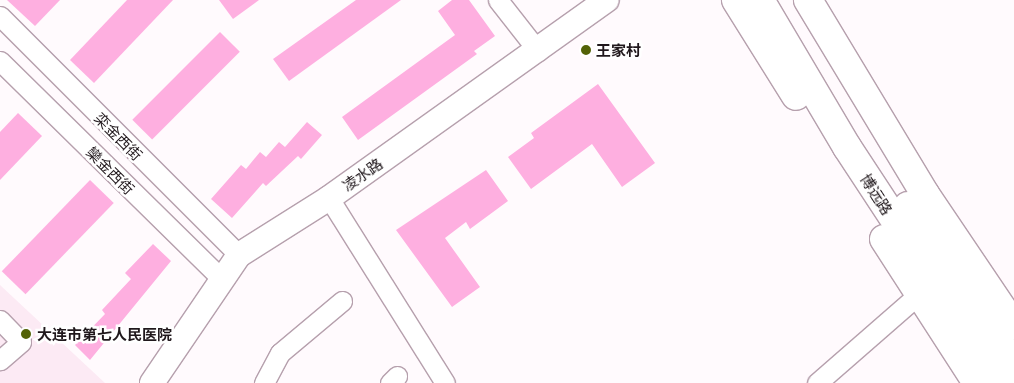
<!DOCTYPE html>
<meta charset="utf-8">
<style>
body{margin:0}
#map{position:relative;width:1014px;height:383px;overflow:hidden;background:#fffafd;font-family:Literata,"Noto Sans SC",serif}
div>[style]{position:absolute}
.built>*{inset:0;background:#fceaf4}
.building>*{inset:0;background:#feafe0;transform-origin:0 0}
.roads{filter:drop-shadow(1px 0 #b6a0ad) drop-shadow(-1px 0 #b6a0ad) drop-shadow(0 1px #b6a0ad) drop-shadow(0 -1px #b6a0ad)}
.minor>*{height:19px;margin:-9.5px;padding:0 9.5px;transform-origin:9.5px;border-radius:9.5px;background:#fff}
.tertiary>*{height:24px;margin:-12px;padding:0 12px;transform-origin:12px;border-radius:12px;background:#fff}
.secondary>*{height:28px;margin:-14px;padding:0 14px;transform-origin:14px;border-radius:14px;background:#fff}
.dots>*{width:14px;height:14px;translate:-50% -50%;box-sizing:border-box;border:2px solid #fff;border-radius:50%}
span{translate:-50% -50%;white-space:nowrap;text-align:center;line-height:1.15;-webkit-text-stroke:5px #fff;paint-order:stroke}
.poi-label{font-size:15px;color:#20181c;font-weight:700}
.left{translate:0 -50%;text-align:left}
.street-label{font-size:15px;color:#20181c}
</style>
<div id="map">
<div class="built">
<i style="clip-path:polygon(0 285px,105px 383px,0 383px)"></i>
</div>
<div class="building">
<i style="clip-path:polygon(7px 0,60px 0,35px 26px)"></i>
<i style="clip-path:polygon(127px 0,173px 0,94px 83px,70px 60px)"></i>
<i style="clip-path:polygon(219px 0,259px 0,233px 19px)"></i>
<i style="clip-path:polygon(356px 0,401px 0,289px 81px,273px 59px)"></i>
<i style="clip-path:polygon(452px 0,469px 0,495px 36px,474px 51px,477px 54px,358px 140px,342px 117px,455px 35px,438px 11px)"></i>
<i style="left:220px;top:32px;width:28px;height:124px;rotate:45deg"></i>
<i style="clip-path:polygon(598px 84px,655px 163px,622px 187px,592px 144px,531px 189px,508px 157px,534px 138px,531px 133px)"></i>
<i style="clip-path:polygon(18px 113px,42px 136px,0 180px,0 132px)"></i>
<i style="clip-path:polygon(307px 122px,322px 135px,301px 159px,298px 156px,266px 186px,263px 183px,232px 218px,211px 199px,241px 165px,246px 169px,260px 152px,266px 157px,279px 142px,285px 147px)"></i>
<i style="clip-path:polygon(486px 170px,508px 201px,470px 229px,466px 222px,445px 238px,480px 287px,452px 307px,396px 230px)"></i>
<i style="left:90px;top:180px;width:33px;height:127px;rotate:44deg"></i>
<i style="clip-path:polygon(153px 244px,171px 261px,90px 360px,75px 345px,105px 314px,102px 310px,131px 279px,125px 273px)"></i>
</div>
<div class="roads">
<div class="minor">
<i style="left:498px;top:0;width:65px;rotate:51.9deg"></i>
<i style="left:0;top:16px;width:338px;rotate:45deg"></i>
<i style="left:0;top:61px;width:311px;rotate:44.5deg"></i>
<i style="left:329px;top:198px;width:218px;rotate:57.9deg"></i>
<i style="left:0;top:320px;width:30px;rotate:46deg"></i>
<i style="left:21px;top:342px;width:28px;rotate:139deg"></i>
<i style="left:264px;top:383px;width:34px;rotate:-62deg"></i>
<i style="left:280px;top:353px;width:81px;rotate:-40deg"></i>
<i style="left:390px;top:383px;width:10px;rotate:-45deg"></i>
<i style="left:817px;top:383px;width:135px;rotate:-41.1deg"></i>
</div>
<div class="tertiary">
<i style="left:152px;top:383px;width:155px;rotate:-55.8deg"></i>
<i style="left:239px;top:255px;width:107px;rotate:-32.3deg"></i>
<i style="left:329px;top:198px;width:341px;rotate:-35.5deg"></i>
</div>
<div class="secondary">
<i style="left:736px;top:0;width:113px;rotate:58deg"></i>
<i style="left:760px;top:0;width:171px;rotate:59.4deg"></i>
<i style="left:847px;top:147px;width:282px;rotate:56.7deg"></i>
<i style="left:808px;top:0;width:227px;rotate:58.9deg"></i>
<i style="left:925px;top:194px;width:159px;rotate:56deg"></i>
<i style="left:908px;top:206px;width:191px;rotate:56.3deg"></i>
<i style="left:884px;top:239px;width:171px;rotate:57.1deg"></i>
</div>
</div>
<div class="dots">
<i style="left:586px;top:50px;background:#536207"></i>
<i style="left:26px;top:334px;background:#536207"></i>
</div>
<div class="poi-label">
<span class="left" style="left:596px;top:50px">王家村</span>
<span class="left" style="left:37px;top:334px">大连市第七人民医院</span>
</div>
<div class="street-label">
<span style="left:119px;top:136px;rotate:45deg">栾金西街</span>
<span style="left:111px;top:170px;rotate:45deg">欒金西街</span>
<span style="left:362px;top:174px;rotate:-35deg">凌水路</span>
<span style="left:877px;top:194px;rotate:57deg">博远路</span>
</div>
</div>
